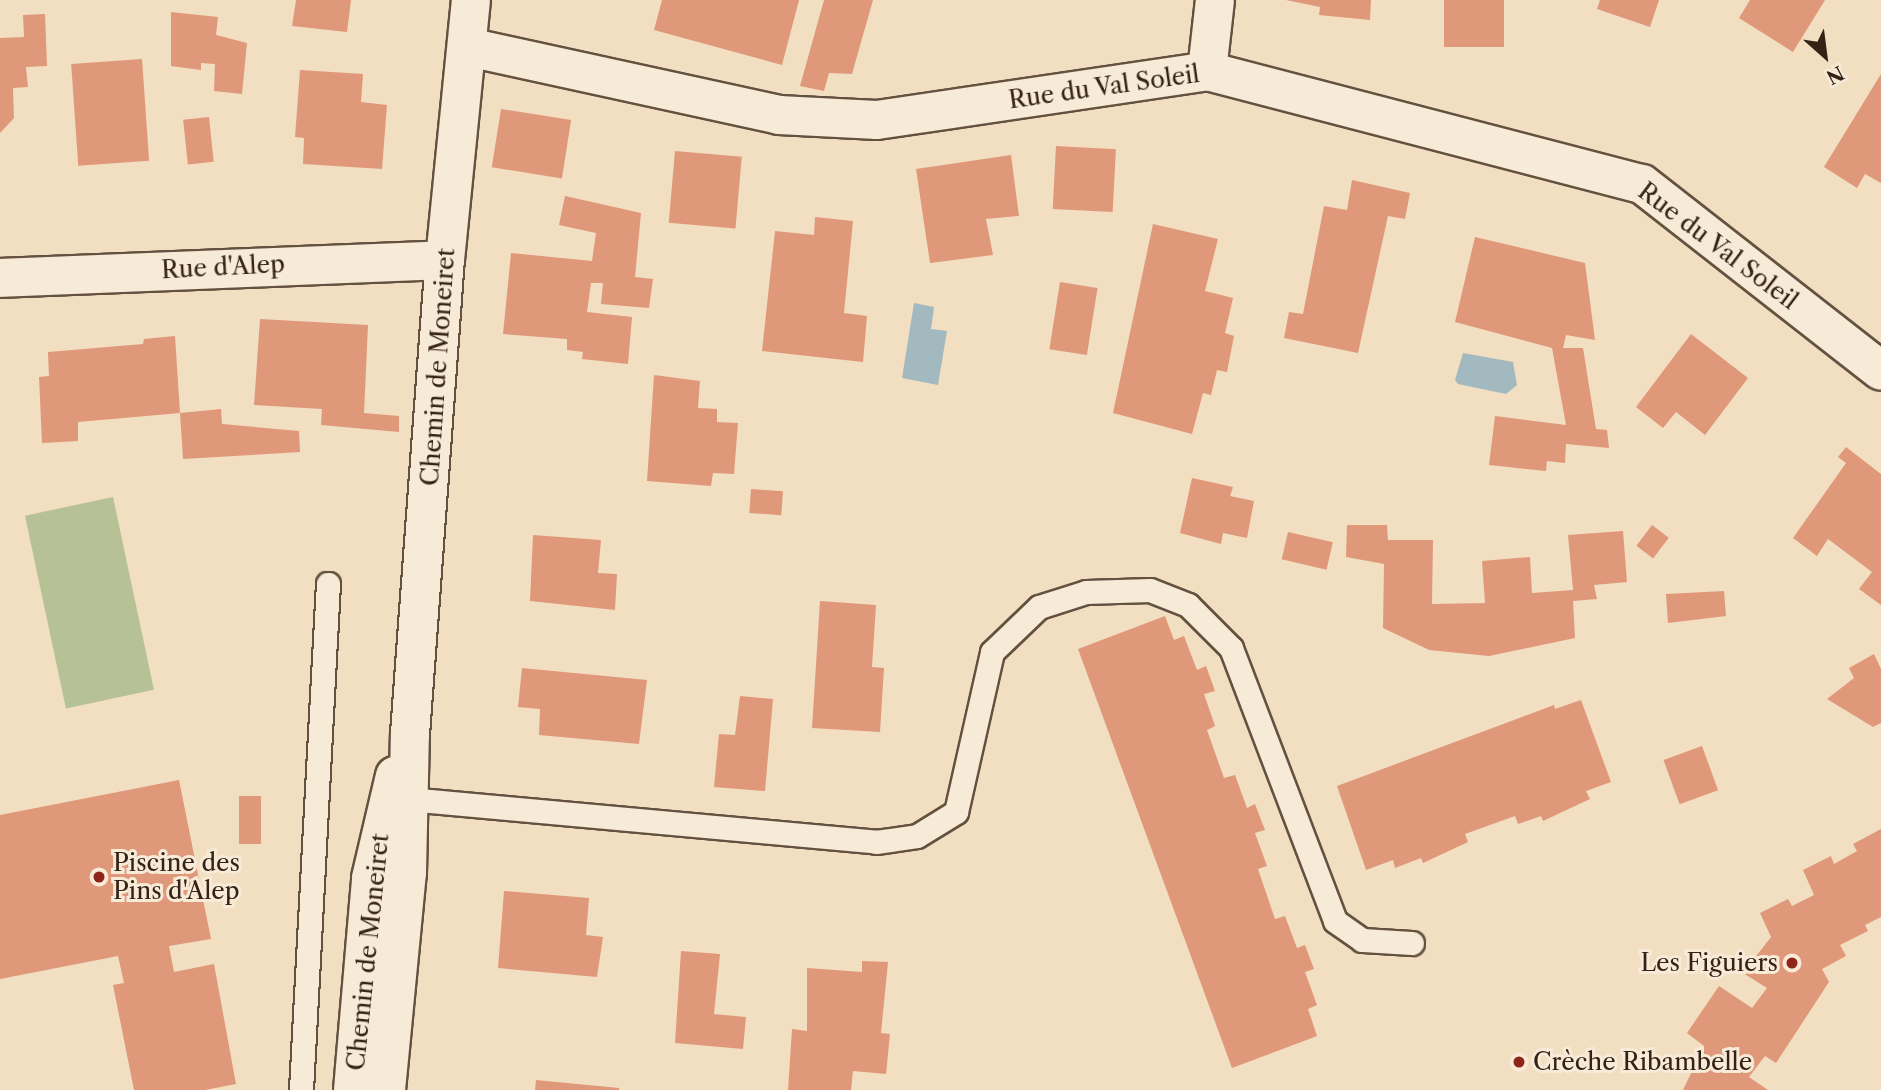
<!DOCTYPE html>
<meta charset="utf-8">
<style>
body{margin:0}
#map{position:relative;width:1881px;height:1090px;overflow:hidden;background:#f2dec1;font-family:"Libre Caslon Text",serif}
div>[style]{position:absolute}
.green>*{inset:0;background:#b6c296;transform-origin:0 0}
.water>*{inset:0;background:#a2b9bf}
.building>*{inset:0;background:#e0987b;transform-origin:0 0}
.roads{filter:drop-shadow(2px 0 #645140) drop-shadow(-2px 0 #645140) drop-shadow(0 2px #645140) drop-shadow(0 -2px #645140)}
.lane>*{height:23px;margin:-11.5px;padding:0 11.5px;transform-origin:11.5px;border-radius:11.5px;background:#f7ead7}
.street>*{height:38px;margin:-19px;padding:0 19px;transform-origin:19px;border-radius:19px;background:#f7ead7}
.secondary>*{height:38px;margin:-19px;padding:0 19px;transform-origin:19px;border-radius:19px;background:#f7ead7}
.dots>*{width:19px;height:19px;translate:-50% -50%;box-sizing:border-box;border:4px solid #f7ead7;border-radius:50%}
span{translate:-50% -50%;white-space:nowrap;text-align:center;line-height:1.15;-webkit-text-stroke:6px #f7ead7;paint-order:stroke}
.street-label{font-size:24px;color:#352215}
.poi-label{font-size:24px;color:#352215}
.left{translate:0 -50%;text-align:left}
.right{translate:-100% -50%;text-align:right}
.north{position:absolute;left:1790px;top:21px;width:70px;height:70px;-webkit-text-stroke:5px #f7ead7;paint-order:stroke;rotate:152deg;font-size:19px;font-weight:700;line-height:28px;text-align:center;color:#352215}
.north::after{content:'';display:block;margin:auto;width:24px;height:32px;background:#352215;clip-path:polygon(50% 0,100% 100%,50% 72%,0 100%)}
</style>
<div id="map">
<div class="green">
<i style="left:113px;top:497px;width:197px;height:90px;rotate:78deg"></i>
</div>
<div class="water">
<i style="clip-path:polygon(914px 303px,934px 307px,931px 329px,947px 331px,938px 385px,902px 378px)"></i>
<i style="clip-path:polygon(1463px 353px,1513px 362px,1517px 385px,1506px 394px,1458px 384px,1455px 380px)"></i>
</div>
<div class="building">
<i style="clip-path:polygon(296px 0,351px 0,347px 32px,292px 26px)"></i>
<i style="clip-path:polygon(662px 0,799px 0,782px 65px,654px 30px)"></i>
<i style="clip-path:polygon(824px 0,873px 0,852px 74px,829px 73px,824px 91px,800px 86px)"></i>
<i style="clip-path:polygon(1286px 0,1371px 0,1370px 20px,1319px 15px,1320px 7px)"></i>
<i style="left:1444px;top:0;width:60px;height:47px"></i>
<i style="clip-path:polygon(1600px 0,1659px 0,1650px 27px,1597px 9px)"></i>
<i style="clip-path:polygon(1750px 0,1825px 0,1793px 52px,1739px 18px)"></i>
<i style="clip-path:polygon(171px 12px,218px 17px,216px 35px,247px 43px,242px 94px,214px 91px,215px 64px,201px 63px,201px 70px,171px 66px)"></i>
<i style="clip-path:polygon(45px 14px,47px 66px,26px 67px,28px 87px,13px 88px,14px 118px,0 133px,0 38px,24px 37px,23px 15px)"></i>
<i style="left:142px;top:59px;width:102px;height:71px;rotate:86deg"></i>
<i style="clip-path:polygon(300px 70px,363px 74px,361px 102px,387px 105px,382px 169px,303px 164px,304px 138px,295px 137px)"></i>
<i style="clip-path:polygon(1881px 74px,1881px 183px,1865px 174px,1857px 188px,1824px 167px)"></i>
<i style="left:501px;top:109px;width:71px;height:59px;rotate:9deg"></i>
<i style="left:209px;top:117px;width:45px;height:26px;rotate:84deg"></i>
<i style="left:1056px;top:146px;width:60px;height:63px;rotate:3deg"></i>
<i style="left:675px;top:151px;width:67px;height:72px;rotate:5deg"></i>
<i style="clip-path:polygon(1011px 155px,1019px 216px,986px 219px,993px 255px,930px 263px,916px 169px)"></i>
<i style="clip-path:polygon(1352px 180px,1410px 193px,1405px 219px,1388px 216px,1358px 353px,1284px 338px,1289px 312px,1303px 314px,1324px 206px,1347px 210px)"></i>
<i style="clip-path:polygon(565px 196px,641px 213px,635px 277px,653px 279px,649px 308px,601px 304px,603px 283px,591px 283px,587px 312px,632px 317px,628px 364px,582px 359px,583px 352px,567px 350px,567px 339px,503px 334px,511px 253px,592px 261px,596px 233px,559px 225px)"></i>
<i style="clip-path:polygon(815px 217px,853px 221px,844px 313px,867px 316px,863px 362px,762px 351px,775px 231px,814px 235px)"></i>
<i style="clip-path:polygon(1153px 224px,1218px 239px,1205px 291px,1233px 298px,1225px 333px,1234px 336px,1227px 372px,1217px 370px,1211px 395px,1203px 393px,1192px 434px,1113px 413px)"></i>
<i style="clip-path:polygon(1475px 237px,1585px 263px,1595px 340px,1566px 335px,1563px 348px,1583px 348px,1596px 429px,1607px 430px,1609px 448px,1566px 444px,1565px 463px,1547px 461px,1546px 471px,1489px 465px,1495px 416px,1566px 425px,1552px 348px,1455px 322px)"></i>
<i style="left:1060px;top:282px;width:38px;height:68px;rotate:9deg"></i>
<i style="clip-path:polygon(260px 319px,368px 325px,364px 413px,399px 416px,399px 432px,321px 425px,322px 409px,254px 405px)"></i>
<i style="clip-path:polygon(1691px 334px,1748px 378px,1705px 435px,1676px 412px,1663px 428px,1636px 407px)"></i>
<i style="clip-path:polygon(175px 336px,180px 413px,78px 422px,78px 441px,42px 443px,39px 377px,49px 376px,48px 352px,143px 344px,144px 339px)"></i>
<i style="clip-path:polygon(654px 375px,700px 381px,698px 408px,717px 409px,717px 422px,738px 423px,734px 474px,713px 473px,711px 486px,647px 481px)"></i>
<i style="clip-path:polygon(221px 409px,222px 424px,299px 431px,300px 452px,183px 459px,180px 413px)"></i>
<i style="clip-path:polygon(1846px 447px,1881px 474px,1881px 605px,1859px 589px,1872px 572px,1828px 539px,1817px 556px,1793px 538px,1846px 463px,1838px 457px)"></i>
<i style="clip-path:polygon(1192px 478px,1233px 487px,1230px 496px,1254px 501px,1247px 538px,1223px 533px,1221px 544px,1180px 533px)"></i>
<i style="left:751px;top:489px;width:32px;height:24px;rotate:4deg"></i>
<i style="clip-path:polygon(1347px 525px,1387px 525px,1388px 540px,1433px 540px,1432px 604px,1485px 603px,1482px 561px,1530px 557px,1532px 593px,1573px 590px,1568px 535px,1623px 531px,1627px 582px,1594px 585px,1597px 599px,1573px 601px,1575px 638px,1489px 656px,1429px 650px,1383px 628px,1384px 564px,1346px 557px)"></i>
<i style="left:1652px;top:525px;width:21px;height:26px;rotate:37deg"></i>
<i style="left:1288px;top:532px;width:46px;height:28px;rotate:13deg"></i>
<i style="clip-path:polygon(533px 535px,601px 540px,598px 573px,617px 574px,615px 610px,530px 601px)"></i>
<i style="clip-path:polygon(1724px 591px,1726px 616px,1668px 623px,1666px 594px)"></i>
<i style="clip-path:polygon(820px 601px,876px 605px,872px 667px,884px 668px,880px 732px,812px 728px)"></i>
<i style="clip-path:polygon(1165px 616px,1174px 640px,1184px 636px,1197px 670px,1206px 666px,1215px 691px,1204px 694px,1215px 726px,1207px 730px,1224px 778px,1235px 775px,1247px 808px,1255px 804px,1265px 830px,1255px 833px,1267px 866px,1258px 869px,1275px 919px,1285px 916px,1297px 948px,1305px 945px,1314px 969px,1305px 972px,1317px 1005px,1308px 1009px,1317px 1036px,1232px 1068px,1078px 649px)"></i>
<i style="clip-path:polygon(1874px 654px,1881px 669px,1881px 723px,1873px 727px,1827px 699px,1854px 678px,1849px 668px)"></i>
<i style="clip-path:polygon(522px 668px,647px 680px,639px 744px,539px 735px,540px 709px,518px 707px)"></i>
<i style="clip-path:polygon(740px 696px,773px 699px,765px 791px,714px 787px,719px 734px,735px 735px)"></i>
<i style="clip-path:polygon(1581px 700px,1611px 782px,1586px 791px,1590px 799px,1543px 821px,1541px 816px,1518px 824px,1515px 816px,1465px 834px,1468px 842px,1423px 863px,1421px 858px,1395px 868px,1393px 860px,1366px 870px,1337px 786px,1554px 705px,1555px 709px)"></i>
<i style="left:1702px;top:746px;width:47px;height:41px;rotate:70deg"></i>
<i style="clip-path:polygon(179px 780px,211px 939px,169px 946px,174px 972px,214px 964px,236px 1084px,205px 1090px,134px 1090px,113px 985px,124px 983px,118px 956px,0 979px,0 815px)"></i>
<i style="left:239px;top:796px;width:22px;height:48px"></i>
<i style="clip-path:polygon(1881px 829px,1881px 917px,1865px 925px,1868px 931px,1840px 945px,1846px 956px,1822px 969px,1829px 982px,1776px 1063px,1765px 1056px,1749px 1077px,1768px 1090px,1683px 1090px,1704px 1046px,1687px 1033px,1719px 986px,1752px 1008px,1767px 988px,1743px 973px,1771px 937px,1760px 913px,1788px 899px,1792px 906px,1814px 895px,1803px 870px,1831px 856px,1834px 864px,1857px 851px,1853px 844px)"></i>
<i style="clip-path:polygon(504px 891px,589px 898px,586px 935px,603px 937px,597px 977px,498px 968px)"></i>
<i style="clip-path:polygon(681px 951px,720px 954px,714px 1014px,746px 1017px,743px 1049px,675px 1043px)"></i>
<i style="clip-path:polygon(862px 961px,888px 962px,881px 1033px,890px 1034px,886px 1074px,853px 1071px,851px 1090px,788px 1090px,792px 1029px,807px 1031px,807px 968px,862px 972px)"></i>
<i style="clip-path:polygon(536px 1080px,619px 1088px,619px 1090px,535px 1090px)"></i>
</div>
<div class="roads">
<div class="lane">
<i style="left:397px;top:798px;width:481px;rotate:5.2deg"></i>
<i style="left:876px;top:842px;width:41px;rotate:-8.3deg"></i>
<i style="left:917px;top:836px;width:46px;rotate:-31.6deg"></i>
<i style="left:956px;top:812px;width:164px;rotate:-77.3deg"></i>
<i style="left:992px;top:652px;width:65px;rotate:-43.8deg"></i>
<i style="left:1039px;top:607px;width:49px;rotate:-17.7deg"></i>
<i style="left:1086px;top:592px;width:64px;rotate:-1.8deg"></i>
<i style="left:1150px;top:590px;width:41px;rotate:21.5deg"></i>
<i style="left:1188px;top:605px;width:61px;rotate:45deg"></i>
<i style="left:1231px;top:648px;width:292px;rotate:69.1deg"></i>
<i style="left:1335px;top:921px;width:33px;rotate:35deg"></i>
<i style="left:1362px;top:940px;width:50px;rotate:3.4deg"></i>
<i style="left:301px;top:1090px;width:507px;rotate:-86.95deg"></i>
</div>
<div class="street">
<i style="left:468px;top:47px;width:318px;rotate:12.3deg"></i>
<i style="left:779px;top:115px;width:98px;rotate:2.9deg"></i>
<i style="left:877px;top:120px;width:334px;rotate:-8.4deg"></i>
<i style="left:1207px;top:71px;width:449px;rotate:14.6deg"></i>
<i style="left:1642px;top:184px;width:303px;rotate:38deg"></i>
<i style="left:1207px;top:71px;width:71px;rotate:-83.6deg"></i>
<i style="left:0;top:278px;width:445px;rotate:-2.3deg"></i>
</div>
<div class="secondary">
<i style="left:353px;top:1090px;width:213px;rotate:-85.1deg"></i>
<i style="left:371px;top:878px;width:105px;rotate:-76.8deg"></i>
<i style="left:386px;top:1090px;width:218px;rotate:-84.5deg"></i>
<i style="left:407px;top:873px;width:139px;rotate:-88.8deg"></i>
<i style="left:410px;top:734px;width:475px;rotate:-85.8deg"></i>
<i style="left:445px;top:260px;width:261px;rotate:-84.3deg"></i>
</div>
</div>
<div class="dots">
<i style="left:99px;top:877px;background:#8f2418"></i>
<i style="left:1792px;top:963px;background:#8f2418"></i>
<i style="left:1519px;top:1062px;background:#8f2418"></i>
</div>
<div class="street-label">
<span style="left:1104px;top:87px;rotate:-8deg">Rue du Val Soleil</span>
<span style="left:1718px;top:246px;rotate:37deg">Rue du Val Soleil</span>
<span style="left:223px;top:267px;rotate:-3deg">Rue d'Alep</span>
<span style="left:438px;top:367px;rotate:-86deg">Chemin de Moneiret</span>
<span style="left:368px;top:952px;rotate:-84deg">Chemin de Moneiret</span>
</div>
<div class="poi-label">
<span class="left" style="left:113px;top:877px">Piscine des<br>Pins d'Alep</span>
<span class="right" style="left:1778px;top:963px">Les Figuiers</span>
<span class="left" style="left:1533px;top:1062px">Crèche Ribambelle</span>
</div>
<div class="north">N</div>
</div>
